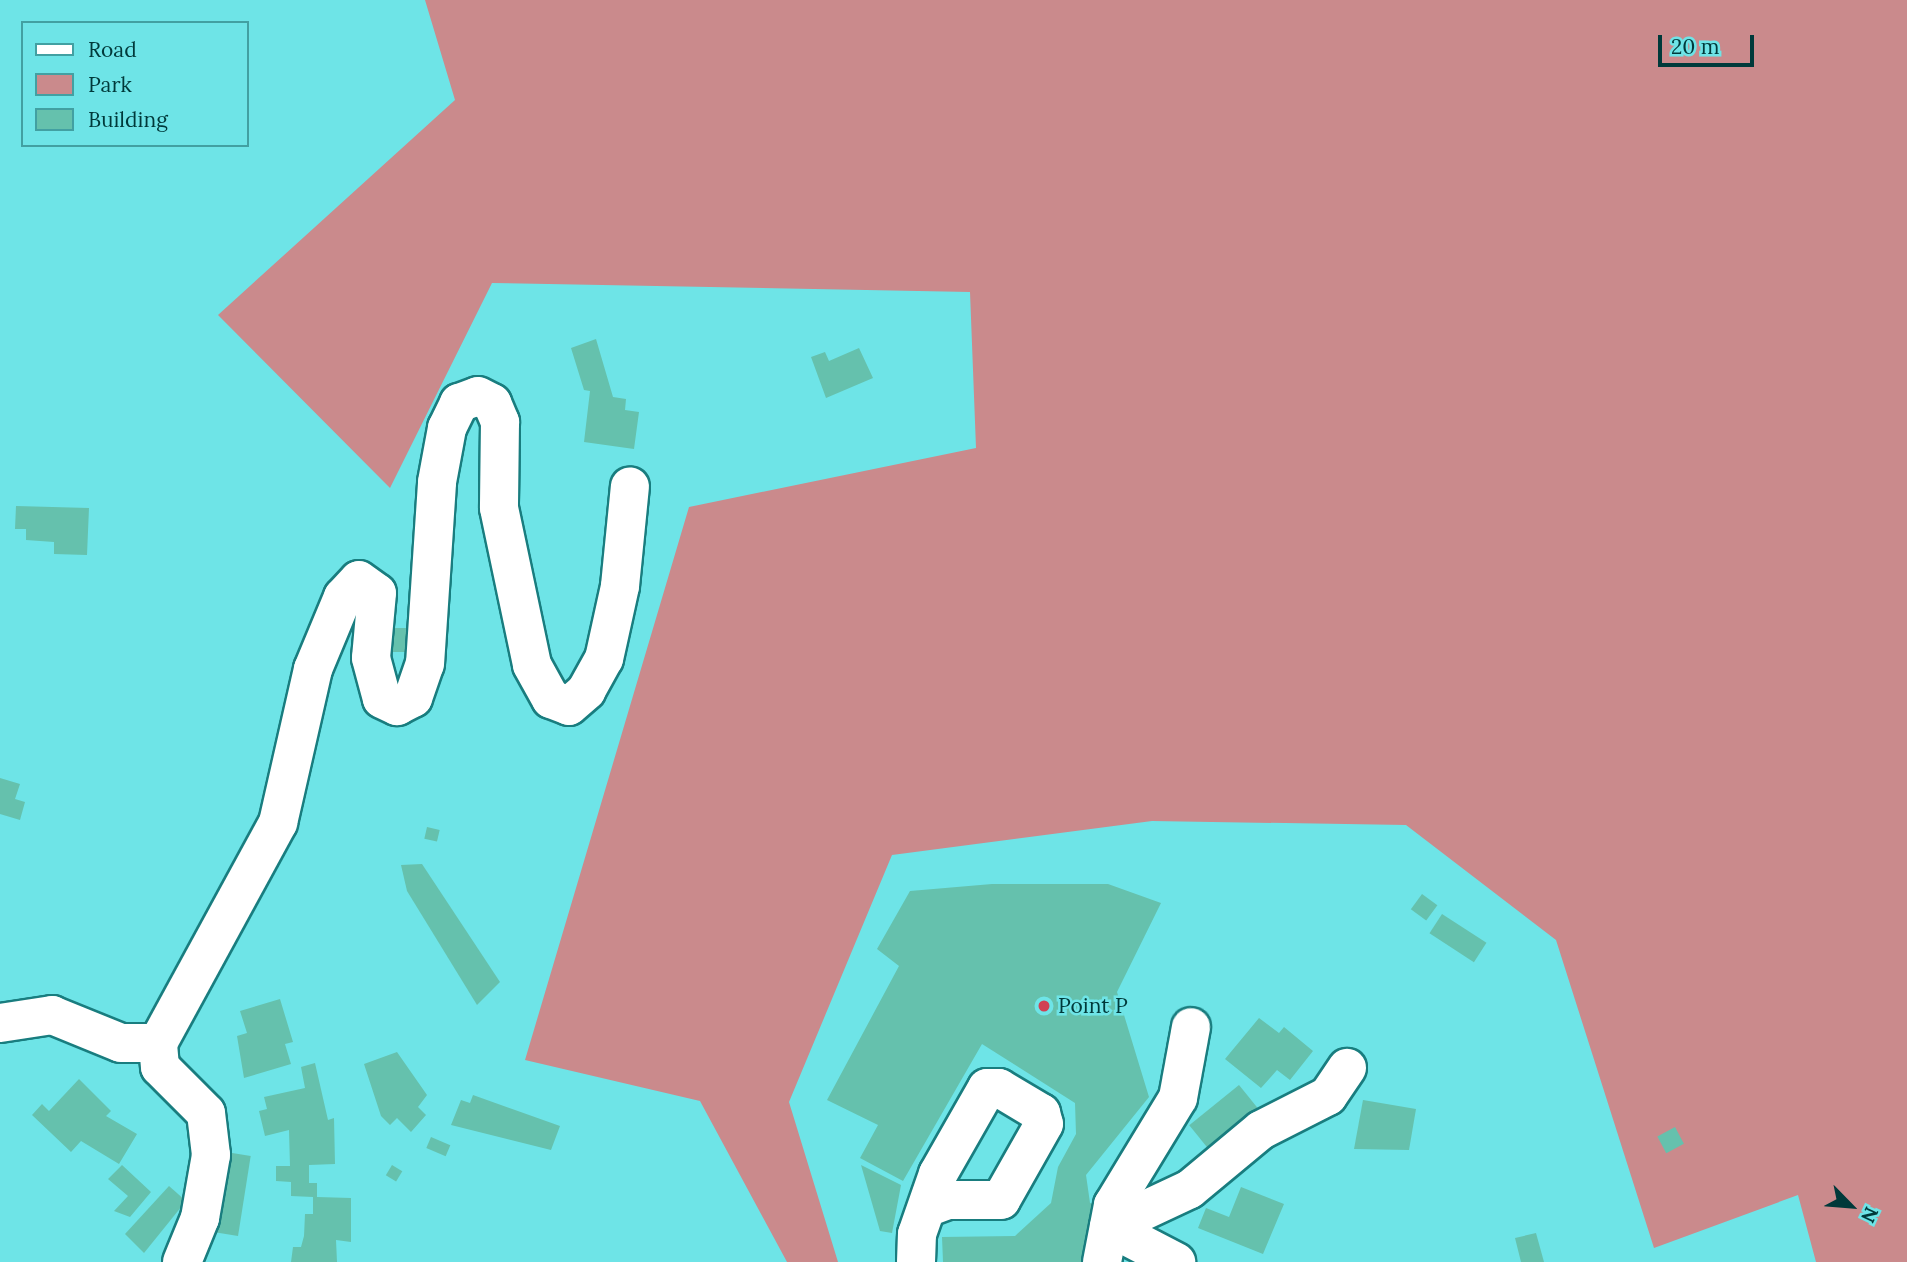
<!DOCTYPE html>
<style>
body{margin:0}
#map{position:relative;width:1907px;height:1262px;overflow:hidden;background:#6ee4e7;font-family:Lora,serif}
div>[style]{position:absolute}
.green>*{inset:0;background:#ca8a8c}
.building>*{inset:0;background:#65c1ad;transform-origin:0 0}
.roads{filter:drop-shadow(2px 0 #197d7f) drop-shadow(-2px 0 #197d7f) drop-shadow(0 2px #197d7f) drop-shadow(0 -2px #197d7f)}
.minor>*{height:38px;margin:-19px;padding:0 19px;transform-origin:19px;border-radius:19px;background:#fff}
.dots>*{width:19px;height:19px;translate:-50% -50%;box-sizing:border-box;border:4px solid #6ee4e7;border-radius:50%}
span{translate:-50% -50%;white-space:nowrap;text-align:center;line-height:1.15;-webkit-text-stroke:5px #6ee4e7;paint-order:stroke}
.poi-label{font-size:21px;color:#00393a}
.left{translate:0 -50%;text-align:left}
.legend{position:absolute;left:21px;top:21px;width:228px;height:126px;box-sizing:border-box;background:#6ee4e7;border:2px solid #42a0a2;margin:0;padding:9px 12px;list-style:none;font-size:21px;color:#00393a}
.legend li{display:flex;align-items:center;gap:14px;height:35px}
.legend b{width:35px;border:2px solid #42a0a2}
.north{position:absolute;left:1816px;top:1171px;width:70px;height:70px;-webkit-text-stroke:5px #6ee4e7;paint-order:stroke;rotate:115deg;font-size:19px;font-weight:700;line-height:28px;text-align:center;color:#00393a}
.north::after{content:'';display:block;margin:auto;width:24px;height:32px;background:#00393a;clip-path:polygon(50% 0,100% 100%,50% 72%,0 100%)}
.scale{position:absolute;left:1658px;top:35px;width:96px;height:32px;box-sizing:border-box;border:4px solid #00393a;border-top:0;padding-left:9px;font-size:21px;line-height:24px;white-space:nowrap;color:#00393a;-webkit-text-stroke:5px #6ee4e7;paint-order:stroke}
</style>
<div id="map">
<div class="green">
<i style="clip-path:polygon(425px 0,1907px 0,1907px 1262px,1816px 1262px,1798px 1195px,1654px 1248px,1556px 940px,1406px 825px,1152px 821px,892px 855px,789px 1102px,838px 1262px,787px 1262px,700px 1101px,525px 1060px,689px 507px,976px 448px,970px 292px,492px 283px,390px 488px,218px 315px,455px 100px)"></i>
</div>
<div class="building">
<i style="clip-path:polygon(596px 339px,613px 397px,626px 399px,625px 410px,639px 412px,634px 449px,584px 442px,590px 391px,584px 390px,571px 348px)"></i>
<i style="clip-path:polygon(859px 348px,873px 378px,826px 398px,811px 357px,825px 352px,829px 361px)"></i>
<i style="clip-path:polygon(16px 506px,89px 508px,87px 555px,54px 554px,54px 542px,26px 540px,26px 529px,15px 529px)"></i>
<i style="left:390px;top:628px;width:26px;height:24px"></i>
<i style="clip-path:polygon(0 778px,20px 784px,15px 799px,25px 802px,20px 820px,0 814px)"></i>
<i style="left:427px;top:827px;width:13px;height:12px;rotate:13deg"></i>
<i style="clip-path:polygon(422px 864px,500px 982px,477px 1005px,407px 891px,401px 865px)"></i>
<i style="clip-path:polygon(992px 884px,1108px 884px,1161px 903px,1117px 992px,1149px 1097px,1086px 1175px,1090px 1203px,1107px 1208px,1092px 1262px,943px 1262px,942px 1237px,1015px 1236px,1051px 1203px,1058px 1167px,1076px 1134px,1075px 1103px,982px 1044px,903px 1181px,860px 1158px,878px 1125px,827px 1100px,899px 966px,877px 949px,910px 891px)"></i>
<i style="left:1422px;top:894px;width:19px;height:19px;rotate:36deg"></i>
<i style="left:1442px;top:914px;width:53px;height:23px;rotate:33deg"></i>
<i style="clip-path:polygon(280px 999px,293px 1042px,285px 1044px,291px 1064px,244px 1078px,237px 1036px,247px 1033px,240px 1011px)"></i>
<i style="clip-path:polygon(1259px 1018px,1279px 1033px,1284px 1027px,1313px 1051px,1290px 1080px,1277px 1070px,1261px 1088px,1225px 1059px)"></i>
<i style="clip-path:polygon(397px 1052px,427px 1095px,418px 1107px,426px 1115px,411px 1132px,397px 1118px,390px 1125px,381px 1116px,364px 1064px)"></i>
<i style="clip-path:polygon(315px 1063px,328px 1120px,334px 1118px,335px 1164px,309px 1165px,309px 1183px,317px 1183px,317px 1197px,351px 1198px,351px 1242px,336px 1240px,337px 1262px,291px 1262px,293px 1247px,301px 1247px,304px 1236px,305px 1214px,313px 1214px,313px 1197px,291px 1196px,291px 1182px,276px 1181px,276px 1166px,290px 1166px,289px 1130px,265px 1136px,259px 1111px,267px 1109px,264px 1097px,305px 1088px,301px 1067px)"></i>
<i style="clip-path:polygon(79px 1079px,111px 1111px,106px 1116px,137px 1134px,119px 1164px,81px 1141px,71px 1152px,32px 1115px,42px 1104px,49px 1111px)"></i>
<i style="left:1239px;top:1085px;width:38px;height:64px;rotate:51deg"></i>
<i style="clip-path:polygon(473px 1095px,560px 1126px,551px 1150px,451px 1125px,461px 1100px,470px 1103px)"></i>
<i style="clip-path:polygon(1363px 1100px,1416px 1109px,1409px 1150px,1354px 1149px)"></i>
<i style="left:1675px;top:1127px;width:19px;height:20px;rotate:62deg"></i>
<i style="left:431px;top:1137px;width:21px;height:12px;rotate:23deg"></i>
<i style="left:226px;top:1152px;width:25px;height:81px;rotate:9deg"></i>
<i style="clip-path:polygon(122px 1165px,151px 1192px,130px 1217px,114px 1211px,128px 1196px,108px 1179px)"></i>
<i style="left:392px;top:1165px;width:12px;height:12px;rotate:31deg"></i>
<i style="clip-path:polygon(861px 1165px,901px 1185px,892px 1233px,880px 1231px)"></i>
<i style="clip-path:polygon(169px 1186px,186px 1201px,144px 1253px,125px 1234px)"></i>
<i style="clip-path:polygon(1241px 1187px,1284px 1204px,1263px 1254px,1198px 1228px,1206px 1208px,1229px 1217px)"></i>
<i style="clip-path:polygon(1536px 1233px,1544px 1262px,1521px 1262px,1515px 1238px)"></i>
</div>
<div class="roads">
<div class="minor">
<i style="left:0;top:1023px;width:53px;rotate:-8.7deg"></i>
<i style="left:52px;top:1015px;width:74px;rotate:22.1deg"></i>
<i style="left:121px;top:1043px;width:37px"></i>
<i style="left:1109px;top:1227px;width:89px;rotate:-25.1deg"></i>
<i style="left:1190px;top:1189px;width:92px;rotate:-39.7deg"></i>
<i style="left:1261px;top:1130px;width:75px;rotate:-26.9deg"></i>
<i style="left:1328px;top:1096px;width:34px;rotate:-56deg"></i>
<i style="left:1109px;top:1227px;width:76px;rotate:27.6deg"></i>
<i style="left:182px;top:1262px;width:48px;rotate:-67.8deg"></i>
<i style="left:200px;top:1218px;width:64px;rotate:-80.1deg"></i>
<i style="left:211px;top:1155px;width:42px;rotate:-96.8deg"></i>
<i style="left:206px;top:1113px;width:65px;rotate:-135deg"></i>
<i style="left:160px;top:1067px;width:24px;rotate:-95deg"></i>
<i style="left:158px;top:1043px;width:251px;rotate:-61.4deg"></i>
<i style="left:278px;top:823px;width:158px;rotate:-77.2deg"></i>
<i style="left:313px;top:669px;width:78px;rotate:-67.4deg"></i>
<i style="left:343px;top:597px;width:23px;rotate:-47deg"></i>
<i style="left:359px;top:580px;width:22px;rotate:36deg"></i>
<i style="left:377px;top:593px;width:65px;rotate:95.3deg"></i>
<i style="left:371px;top:658px;width:42px;rotate:75deg"></i>
<i style="left:382px;top:699px;width:17px;rotate:25deg"></i>
<i style="left:397px;top:706px;width:18px;rotate:-27deg"></i>
<i style="left:413px;top:698px;width:36px;rotate:-71deg"></i>
<i style="left:425px;top:664px;width:182px;rotate:-86.2deg"></i>
<i style="left:437px;top:482px;width:55px;rotate:-79.5deg"></i>
<i style="left:447px;top:428px;width:28px;rotate:-64deg"></i>
<i style="left:459px;top:403px;width:20px;rotate:-20deg"></i>
<i style="left:478px;top:396px;width:16px;rotate:27deg"></i>
<i style="left:492px;top:403px;width:21px;rotate:67deg"></i>
<i style="left:500px;top:422px;width:86px;rotate:90.7deg"></i>
<i style="left:499px;top:508px;width:160px;rotate:78.1deg"></i>
<i style="left:532px;top:665px;width:39px;rotate:61deg"></i>
<i style="left:551px;top:699px;width:19px;rotate:21deg"></i>
<i style="left:569px;top:706px;width:23px;rotate:-41deg"></i>
<i style="left:586px;top:691px;width:37px;rotate:-61deg"></i>
<i style="left:604px;top:659px;width:75px;rotate:-77.6deg"></i>
<i style="left:620px;top:586px;width:100px;rotate:-84.3deg"></i>
<i style="left:916px;top:1262px;width:28px;rotate:-88deg"></i>
<i style="left:917px;top:1234px;width:64px;rotate:-70.7deg"></i>
<i style="left:938px;top:1174px;width:99px;rotate:-60.3deg"></i>
<i style="left:987px;top:1088px;width:12px"></i>
<i style="left:999px;top:1088px;width:49px;rotate:30.8deg"></i>
<i style="left:1041px;top:1113px;width:11px;rotate:75deg"></i>
<i style="left:1044px;top:1124px;width:87px;rotate:119.5deg"></i>
<i style="left:1001px;top:1200px;width:53px;rotate:180deg"></i>
<i style="left:948px;top:1200px;width:20px;rotate:160deg"></i>
<i style="left:1102px;top:1262px;width:58px;rotate:-79.1deg"></i>
<i style="left:1113px;top:1205px;width:125px;rotate:-58.7deg"></i>
<i style="left:1178px;top:1098px;width:72px;rotate:-79.6deg"></i>
</div>
</div>
<div class="dots">
<i style="left:1044px;top:1006px;background:#d14154"></i>
</div>
<div class="poi-label">
<span class="left" style="left:1058px;top:1006px">Point P</span>
</div>
<ul class="legend">
<li><b style="height:9px;background:#fff"></b>Road</li>
<li><b style="height:19px;background:#ca8a8c"></b>Park</li>
<li><b style="height:19px;background:#65c1ad"></b>Building</li>
</ul>
<div class="north">N</div>
<div class="scale">20 m</div>
</div>
